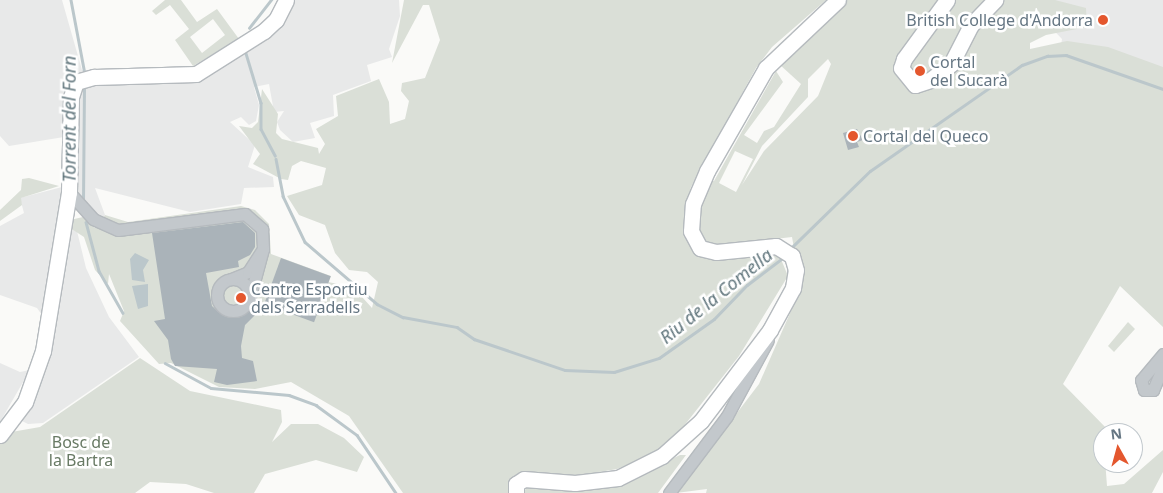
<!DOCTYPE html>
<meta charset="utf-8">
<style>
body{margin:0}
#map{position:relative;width:1163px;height:493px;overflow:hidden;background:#fafaf8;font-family:"Noto Sans",sans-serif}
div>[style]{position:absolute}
.built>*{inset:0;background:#e8e9e9}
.green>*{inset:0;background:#dadfd7}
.water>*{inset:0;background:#bbc7cb}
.stream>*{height:2.5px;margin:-1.25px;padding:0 1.25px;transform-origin:1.25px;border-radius:1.25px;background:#bbc7cb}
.building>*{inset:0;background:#aab3b9;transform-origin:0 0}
.roads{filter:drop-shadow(1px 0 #b5babe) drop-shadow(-1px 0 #b5babe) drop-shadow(0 1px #b5babe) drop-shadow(0 -1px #b5babe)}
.minor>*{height:11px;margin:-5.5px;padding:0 5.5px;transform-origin:5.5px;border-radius:5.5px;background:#c3c8cc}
.minor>.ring{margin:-5.5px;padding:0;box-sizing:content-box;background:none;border:11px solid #c3c8cc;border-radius:50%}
.major>*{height:15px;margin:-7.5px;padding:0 7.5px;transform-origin:7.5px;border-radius:7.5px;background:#fff}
.dots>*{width:14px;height:14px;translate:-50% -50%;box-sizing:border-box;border:2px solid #fff;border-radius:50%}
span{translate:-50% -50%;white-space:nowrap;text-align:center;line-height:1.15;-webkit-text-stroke:5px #fff;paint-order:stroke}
.poi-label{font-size:16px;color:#657683}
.right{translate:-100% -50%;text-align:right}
.left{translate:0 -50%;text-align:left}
.park-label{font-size:16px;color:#687a64}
.water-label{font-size:18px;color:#60757c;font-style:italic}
.north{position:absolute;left:1093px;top:423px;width:50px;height:50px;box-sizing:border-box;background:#fff;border:1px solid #c1c8cd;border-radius:50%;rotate:353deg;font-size:14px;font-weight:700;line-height:20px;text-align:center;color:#657683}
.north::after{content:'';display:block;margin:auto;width:18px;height:22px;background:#e4572e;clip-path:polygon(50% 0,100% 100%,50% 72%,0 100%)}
</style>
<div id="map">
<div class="built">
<i style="clip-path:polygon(0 0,62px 0,82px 70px,193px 82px,265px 39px,279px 28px,292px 0,399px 0,400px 16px,389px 49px,392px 57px,367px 65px,371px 81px,333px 95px,334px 116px,310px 123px,315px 138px,293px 142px,280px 130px,277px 122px,284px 111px,274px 112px,269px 84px,254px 87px,259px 105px,256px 121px,249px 125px,241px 117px,230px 122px,255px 145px,248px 167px,273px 177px,274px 187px,244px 188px,241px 204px,190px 212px,95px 188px,105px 215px,98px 223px,62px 188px,42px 315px,37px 308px,0 295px,0 226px,24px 213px,20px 198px,62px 187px,64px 137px,9px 146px,0 136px)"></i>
<i style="clip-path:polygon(1024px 0,1163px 0,1163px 77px,1061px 45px,1062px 39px)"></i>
<i style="clip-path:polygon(67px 226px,77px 231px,86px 268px,109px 317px,139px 357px,43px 423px,28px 424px,18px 419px,29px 404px)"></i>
<i style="clip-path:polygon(0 363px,20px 372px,30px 370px,0 422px)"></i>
</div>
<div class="green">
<i style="clip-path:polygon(evenodd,165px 0,181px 0,197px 22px,217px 9px,239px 39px,193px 66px,175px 40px,189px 29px,170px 5px,156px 15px,152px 11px,165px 0,213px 19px,225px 35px,202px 53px,190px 37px,213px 19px)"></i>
<i style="clip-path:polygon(404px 0,826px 0,772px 47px,756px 68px,691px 187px,685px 209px,691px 247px,778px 252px,788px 276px,739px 356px,665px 450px,617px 469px,576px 476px,541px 473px,510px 493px,403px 493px,349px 416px,291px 382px,255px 389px,219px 387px,171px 363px,159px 364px,120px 321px,124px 311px,109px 274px,108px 284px,95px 270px,84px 237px,67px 226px,70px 220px,83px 217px,95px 228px,105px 215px,128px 222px,241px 206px,255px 210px,269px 224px,271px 254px,331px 276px,328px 282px,353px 287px,372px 308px,378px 282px,367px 272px,349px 270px,335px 253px,325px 225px,299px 215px,287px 196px,322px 185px,326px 168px,301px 161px,292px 166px,288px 180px,281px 179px,253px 164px,260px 154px,239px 126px,252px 128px,258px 122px,262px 89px,278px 114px,276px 133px,282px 139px,318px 148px,319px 154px,325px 144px,316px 129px,338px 116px,336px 96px,379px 79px,389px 102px,390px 124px,405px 119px,409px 101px,401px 91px,402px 83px,425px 78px,440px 40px,429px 5px,423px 5px,392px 63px)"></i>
<i style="clip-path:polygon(evenodd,846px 0,941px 0,897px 60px,907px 86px,963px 56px,975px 31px,1002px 0,1055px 0,1086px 8px,1087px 27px,1046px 35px,1030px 43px,1030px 49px,1067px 41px,1108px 47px,1163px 67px,1163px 327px,1120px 286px,1063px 384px,1111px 433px,1103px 433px,1107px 486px,1124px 484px,1163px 450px,1163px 472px,1152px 493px,706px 493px,707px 489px,676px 493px,759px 384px,801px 288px,792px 237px,722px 245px,703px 241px,698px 228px,699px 207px,708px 179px,714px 181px,776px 71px,783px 82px,744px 135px,757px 143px,764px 131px,774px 127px,801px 84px,779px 64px,846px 0,828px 59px,831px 64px,818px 96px,764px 151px,742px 185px,762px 146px,808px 97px,808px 79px,828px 59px,846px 0,735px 151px,753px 159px,736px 192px,719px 183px,735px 151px)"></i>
<i style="clip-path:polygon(953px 0,984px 0,947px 59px,918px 80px,909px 74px,909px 63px)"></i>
<i style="clip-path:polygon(29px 178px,59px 186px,21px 198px,22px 205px,0 221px,0 210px,21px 190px,22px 179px)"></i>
<i style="clip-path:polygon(1128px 322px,1135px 329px,1114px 352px,1108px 346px)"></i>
<i style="clip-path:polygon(140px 358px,190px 391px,281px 410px,282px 422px,272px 442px,291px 424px,318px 424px,344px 438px,364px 457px,357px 472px,316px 460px,265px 474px,254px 493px,214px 493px,186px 484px,150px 482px,135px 493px,0 493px,0 434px,40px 427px)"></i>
<i style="clip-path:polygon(680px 455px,686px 455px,658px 493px,523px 493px,529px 485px,624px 482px)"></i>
</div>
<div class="water">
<i style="clip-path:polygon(135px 253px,149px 260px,143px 270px,145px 282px,132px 280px,130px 259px)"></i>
<i style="clip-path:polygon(148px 284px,148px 306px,138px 309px,132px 286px)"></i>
</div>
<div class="stream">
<i style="left:71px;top:0;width:75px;rotate:79.3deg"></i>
<i style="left:249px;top:28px;width:36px;rotate:-52deg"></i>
<i style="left:245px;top:50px;width:55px;rotate:73.2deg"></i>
<i style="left:261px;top:103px;width:26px;rotate:90deg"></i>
<i style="left:261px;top:129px;width:30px;rotate:62deg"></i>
<i style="left:276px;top:159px;width:38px;rotate:79deg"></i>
<i style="left:283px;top:196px;width:51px;rotate:64.4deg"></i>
<i style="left:305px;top:242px;width:95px;rotate:40.7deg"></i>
<i style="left:377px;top:304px;width:29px;rotate:27deg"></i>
<i style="left:403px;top:317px;width:55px;rotate:10.5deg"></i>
<i style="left:457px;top:327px;width:21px;rotate:35deg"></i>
<i style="left:474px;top:339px;width:96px;rotate:18.8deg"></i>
<i style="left:565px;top:370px;width:49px;rotate:2.3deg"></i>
<i style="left:614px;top:372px;width:47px;rotate:-17.3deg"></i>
<i style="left:659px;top:358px;width:67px;rotate:-35.3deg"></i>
<i style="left:714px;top:319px;width:47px;rotate:-45.9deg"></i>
<i style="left:747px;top:285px;width:46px;rotate:-37.1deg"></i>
<i style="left:83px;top:201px;width:117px;rotate:-89.5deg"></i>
<i style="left:86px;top:222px;width:51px;rotate:75.1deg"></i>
<i style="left:99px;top:271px;width:48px;rotate:60.3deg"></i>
<i style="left:791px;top:248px;width:110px;rotate:-44.3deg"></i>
<i style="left:870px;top:171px;width:185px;rotate:-34.9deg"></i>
<i style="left:1022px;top:65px;width:27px;rotate:-20deg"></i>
<i style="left:1047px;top:56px;width:19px;rotate:-3deg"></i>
<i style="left:1066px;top:55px;width:103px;rotate:19.3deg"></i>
<i style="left:165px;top:363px;width:52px;rotate:28.5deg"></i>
<i style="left:211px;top:388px;width:78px;rotate:5.1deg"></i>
<i style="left:289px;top:395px;width:29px;rotate:20deg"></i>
<i style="left:316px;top:405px;width:51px;rotate:36.2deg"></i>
<i style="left:357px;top:435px;width:70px;rotate:56.1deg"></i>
</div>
<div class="building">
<i style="clip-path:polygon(857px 129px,863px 140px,857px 142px,859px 147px,848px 150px,843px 133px)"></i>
<i style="clip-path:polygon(243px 222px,255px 233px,255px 247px,250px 255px,238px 261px,239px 267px,206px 273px,212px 306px,222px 315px,245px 314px,255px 303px,264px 306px,245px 325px,241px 346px,242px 358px,253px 361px,257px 381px,227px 385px,214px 382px,217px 369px,175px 366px,171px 359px,168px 340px,154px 321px,165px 319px,152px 233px)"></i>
<i style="left:281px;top:258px;width:53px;height:49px;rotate:20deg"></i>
</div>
<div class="roads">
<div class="minor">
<i style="left:69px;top:192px;width:36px;rotate:48deg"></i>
<i style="left:93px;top:219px;width:27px;rotate:24deg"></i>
<i style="left:118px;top:230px;width:128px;rotate:-7.2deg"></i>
<i style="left:245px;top:214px;width:23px;rotate:41deg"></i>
<i style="left:262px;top:229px;width:20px;rotate:87deg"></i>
<i class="ring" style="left:217px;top:279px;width:21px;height:21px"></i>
<i style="left:231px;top:279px;width:18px;rotate:-22deg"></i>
<i style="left:248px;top:272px;width:27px;rotate:-57deg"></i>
<i style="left:263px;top:249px;width:50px;rotate:105.2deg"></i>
<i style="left:1163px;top:354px;width:34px;rotate:130deg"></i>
<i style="left:1141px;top:380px;width:10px;rotate:73deg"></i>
<i style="left:1144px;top:390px;width:9px"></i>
<i style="left:1153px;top:390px;width:25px;rotate:-67deg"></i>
<i style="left:669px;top:493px;width:96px;rotate:-53deg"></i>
<i style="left:727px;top:416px;width:86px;rotate:-61.7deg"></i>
</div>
<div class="major">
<i style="left:947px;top:0;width:73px;rotate:126.1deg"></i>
<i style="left:904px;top:59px;width:9px;rotate:108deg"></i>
<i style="left:901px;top:68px;width:22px;rotate:51deg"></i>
<i style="left:915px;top:85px;width:16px;rotate:-18deg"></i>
<i style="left:930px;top:80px;width:26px;rotate:-37deg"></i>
<i style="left:951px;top:64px;width:44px;rotate:-62.9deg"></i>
<i style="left:971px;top:25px;width:35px;rotate:-46deg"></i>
<i style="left:0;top:435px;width:41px;rotate:-52.9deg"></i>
<i style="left:25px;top:402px;width:54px;rotate:-70.6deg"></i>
<i style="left:43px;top:351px;width:161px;rotate:-80.7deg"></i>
<i style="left:69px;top:192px;width:95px;rotate:-88.8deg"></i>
<i style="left:71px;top:97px;width:16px;rotate:-72deg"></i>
<i style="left:76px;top:82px;width:19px;rotate:-16deg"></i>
<i style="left:94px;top:77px;width:102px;rotate:-1.7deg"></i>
<i style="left:196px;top:74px;width:80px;rotate:-32.3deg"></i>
<i style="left:264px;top:31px;width:16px;rotate:-43deg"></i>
<i style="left:276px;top:20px;width:22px;rotate:-63deg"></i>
<i style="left:516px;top:493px;width:9px;rotate:-90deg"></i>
<i style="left:516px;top:484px;width:9px;rotate:-32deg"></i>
<i style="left:524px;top:479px;width:51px;rotate:4.5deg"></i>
<i style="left:575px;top:483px;width:43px;rotate:-6.6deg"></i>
<i style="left:618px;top:478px;width:49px;rotate:-26.6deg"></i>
<i style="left:662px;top:456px;width:52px;rotate:-41.9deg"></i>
<i style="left:701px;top:421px;width:114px;rotate:-52.8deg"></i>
<i style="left:770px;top:330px;width:48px;rotate:-61.3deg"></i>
<i style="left:793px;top:288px;width:18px;rotate:-81deg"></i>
<i style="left:796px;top:270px;width:15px;rotate:-106deg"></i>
<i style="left:792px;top:256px;width:19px;rotate:-148deg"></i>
<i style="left:776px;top:246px;width:60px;rotate:174.3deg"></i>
<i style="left:716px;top:252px;width:16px;rotate:-166deg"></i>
<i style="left:700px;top:248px;width:19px;rotate:-118deg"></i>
<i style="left:691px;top:231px;width:27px;rotate:-86deg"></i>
<i style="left:693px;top:204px;width:36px;rotate:-67deg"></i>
<i style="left:707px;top:171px;width:119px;rotate:-60.2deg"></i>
<i style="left:766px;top:68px;width:99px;rotate:-43.4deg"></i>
</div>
</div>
<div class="dots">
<i style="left:1103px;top:20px;background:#e4572e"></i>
<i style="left:920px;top:71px;background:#e4572e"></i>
<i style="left:853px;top:136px;background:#e4572e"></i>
<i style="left:241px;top:298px;background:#e4572e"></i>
</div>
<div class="poi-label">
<span class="right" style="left:1093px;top:20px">British College d'Andorra</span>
<span class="left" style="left:930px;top:71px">Cortal<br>del Sucarà</span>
<span class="left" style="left:863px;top:136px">Cortal del Queco</span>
<span class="left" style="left:251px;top:298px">Centre Esportiu<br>dels Serradells</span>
</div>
<div class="park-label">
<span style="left:81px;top:451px">Bosc de<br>la Bartra</span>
</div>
<div class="water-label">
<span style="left:69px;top:119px;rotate:-90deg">Torrent del Forn</span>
<span style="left:716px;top:296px;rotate:-39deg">Riu de la Comella</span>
</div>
<div class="north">N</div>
</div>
